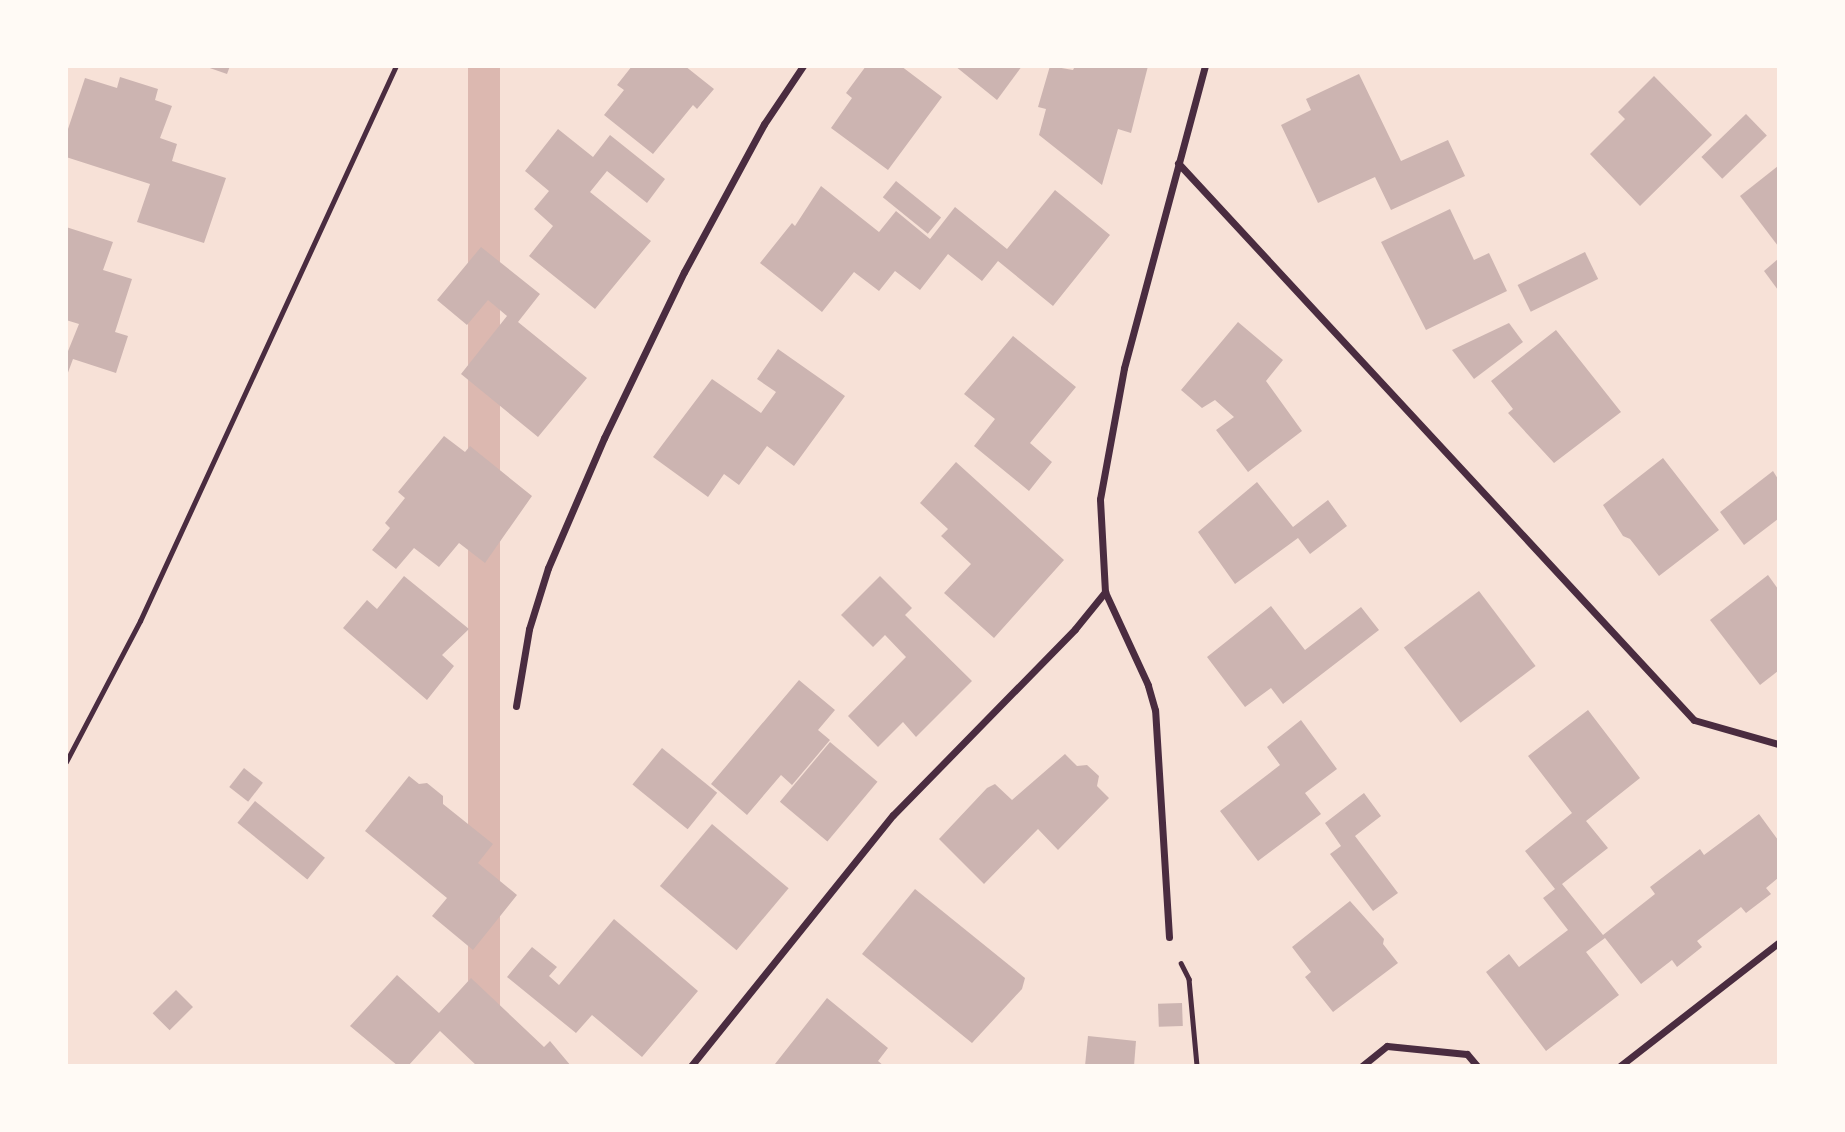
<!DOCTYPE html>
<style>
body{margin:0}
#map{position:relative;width:1845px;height:1132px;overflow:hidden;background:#f7e1d7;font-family:Cabin,sans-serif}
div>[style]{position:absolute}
.water>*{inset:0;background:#dcb8b0;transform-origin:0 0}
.building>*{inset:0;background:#ccb4b1;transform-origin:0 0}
.path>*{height:4.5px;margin:-2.25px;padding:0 2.25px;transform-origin:2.25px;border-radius:2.25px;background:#4a2c40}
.minor>*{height:7px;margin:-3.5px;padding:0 3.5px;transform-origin:3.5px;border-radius:3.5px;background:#4a2c40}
span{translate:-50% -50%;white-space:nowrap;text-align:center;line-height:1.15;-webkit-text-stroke:5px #fffaf5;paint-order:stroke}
.frame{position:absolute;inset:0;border:68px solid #fffaf5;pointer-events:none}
</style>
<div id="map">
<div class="water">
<i style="left:468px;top:67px;width:32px;height:945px"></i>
</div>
<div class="building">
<i style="clip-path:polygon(204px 66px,230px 66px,227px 74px)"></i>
<i style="clip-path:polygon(632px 66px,685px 66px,714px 89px,697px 109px,693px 105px,653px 154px,604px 115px,624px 90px,617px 85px)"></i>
<i style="clip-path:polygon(866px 66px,901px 66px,942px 97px,888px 170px,831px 128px,852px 98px,846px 93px)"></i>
<i style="clip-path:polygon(955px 66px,1022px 66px,997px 100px)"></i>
<i style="clip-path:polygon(1050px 66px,1073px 70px,1075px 66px,1148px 66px,1131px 133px,1118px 129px,1102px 185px,1039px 135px,1046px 109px,1038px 107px)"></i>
<i style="clip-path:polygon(1359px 74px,1401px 161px,1448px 140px,1465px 176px,1391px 210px,1375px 177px,1318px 203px,1281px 125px,1311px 110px,1306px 99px)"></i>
<i style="clip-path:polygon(1654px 76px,1712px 135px,1640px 206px,1590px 154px,1625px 119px,1618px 112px)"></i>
<i style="clip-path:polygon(120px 77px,158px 89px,155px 100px,172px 106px,160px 138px,177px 144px,172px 161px,226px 178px,204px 243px,137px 222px,150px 184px,66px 157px,66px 135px,85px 78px,117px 88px)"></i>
<i style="left:1746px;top:114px;width:30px;height:62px;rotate:46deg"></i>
<i style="clip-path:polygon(558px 129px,593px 157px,610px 135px,665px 179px,647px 203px,607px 171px,590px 192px,651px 241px,595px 309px,529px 256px,553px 226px,534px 209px,549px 191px,525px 171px)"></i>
<i style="clip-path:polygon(1778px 166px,1778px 246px,1740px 196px)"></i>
<i style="left:896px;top:181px;width:58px;height:21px;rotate:39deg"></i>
<i style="clip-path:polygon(821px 186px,879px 232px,896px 211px,930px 239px,955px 207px,1007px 249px,1055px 190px,1110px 235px,1053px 306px,998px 261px,982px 281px,948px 254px,920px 290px,895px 271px,879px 291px,854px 272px,822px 312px,760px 263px,792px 223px,795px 226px)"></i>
<i style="clip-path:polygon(1450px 209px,1474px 260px,1489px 253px,1507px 291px,1426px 330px,1381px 242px)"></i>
<i style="clip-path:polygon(66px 227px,113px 242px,103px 270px,132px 279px,115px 332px,128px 336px,116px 373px,73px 359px,66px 378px,66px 356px,79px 324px,66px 320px)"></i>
<i style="clip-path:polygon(481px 247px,540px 294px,518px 322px,587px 378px,538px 437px,461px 374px,507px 316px,488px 300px,467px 325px,437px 300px)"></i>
<i style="left:1585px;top:252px;width:30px;height:75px;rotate:64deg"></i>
<i style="clip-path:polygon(1778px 259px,1778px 290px,1764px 271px)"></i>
<i style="clip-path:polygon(1238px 322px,1283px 360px,1266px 381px,1302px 431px,1248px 472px,1216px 430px,1234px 417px,1215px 400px,1202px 408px,1181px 390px)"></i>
<i style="clip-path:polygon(1509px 323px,1523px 342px,1474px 379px,1452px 350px)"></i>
<i style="clip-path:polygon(1556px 330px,1621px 412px,1554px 463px,1508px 413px,1513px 409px,1491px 381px)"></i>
<i style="clip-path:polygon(1013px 336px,1076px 387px,1030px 443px,1052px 462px,1029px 491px,974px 446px,995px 419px,964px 394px)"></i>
<i style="clip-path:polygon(778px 349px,845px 396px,794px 466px,767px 446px,739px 485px,724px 474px,708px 497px,653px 457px,712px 379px,761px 413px,776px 392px,757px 379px)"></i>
<i style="clip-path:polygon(444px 436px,465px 452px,470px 446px,532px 496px,485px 563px,459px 543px,439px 567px,414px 548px,396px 569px,372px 550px,390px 528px,385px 523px,405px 498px,398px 492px)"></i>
<i style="clip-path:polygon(1663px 458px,1719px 530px,1659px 576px,1630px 539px,1623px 536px,1603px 505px)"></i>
<i style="clip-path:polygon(956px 462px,1064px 560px,994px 638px,944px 593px,971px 564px,941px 536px,948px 529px,920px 503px)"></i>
<i style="clip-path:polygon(1773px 471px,1778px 479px,1778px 519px,1744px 545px,1720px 512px)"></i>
<i style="clip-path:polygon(1257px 482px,1293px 527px,1328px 500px,1347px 526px,1310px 554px,1298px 538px,1235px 584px,1198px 532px)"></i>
<i style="clip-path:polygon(1768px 575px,1778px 589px,1778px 671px,1760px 685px,1710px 620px)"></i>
<i style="clip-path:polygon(404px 576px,469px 629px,442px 655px,454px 666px,427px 700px,343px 628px,367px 600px,377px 609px)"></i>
<i style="clip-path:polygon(880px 576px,912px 608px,905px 615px,972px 681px,916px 737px,903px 722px,878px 747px,848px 716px,906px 657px,885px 635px,873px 647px,841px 615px)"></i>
<i style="left:1479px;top:591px;width:94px;height:94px;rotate:53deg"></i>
<i style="clip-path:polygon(1271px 606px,1305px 650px,1361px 607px,1379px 630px,1283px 704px,1271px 688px,1245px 707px,1207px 657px)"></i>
<i style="clip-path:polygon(799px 680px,835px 710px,818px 730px,830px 740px,792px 785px,781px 775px,747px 815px,711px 784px)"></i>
<i style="clip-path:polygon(1588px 710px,1640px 778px,1586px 821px,1608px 848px,1562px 884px,1603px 935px,1655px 894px,1650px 887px,1700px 849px,1704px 855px,1759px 814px,1778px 840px,1778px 878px,1766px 888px,1771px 894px,1746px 913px,1741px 907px,1697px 941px,1702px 947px,1677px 967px,1672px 960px,1641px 984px,1605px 938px,1586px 952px,1619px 995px,1546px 1051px,1486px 972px,1509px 954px,1519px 967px,1568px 930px,1543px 898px,1555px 889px,1525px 851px,1572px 813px,1528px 756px)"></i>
<i style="clip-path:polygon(1301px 720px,1337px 769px,1305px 793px,1321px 814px,1258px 861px,1220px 811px,1280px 765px,1267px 747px)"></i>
<i style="left:830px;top:742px;width:62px;height:78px;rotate:40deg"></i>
<i style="left:662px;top:748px;width:71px;height:47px;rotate:39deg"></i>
<i style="clip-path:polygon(1065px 754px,1077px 766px,1087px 765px,1099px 776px,1097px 786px,1109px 798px,1058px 850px,1038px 829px,984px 884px,939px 839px,987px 788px,995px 784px,1012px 800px)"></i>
<i style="left:244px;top:768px;width:24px;height:24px;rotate:38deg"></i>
<i style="clip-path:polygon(409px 776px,419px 784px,427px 783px,443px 796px,443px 804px,493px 844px,478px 863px,517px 895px,473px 950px,432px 916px,447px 898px,365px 831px)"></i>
<i style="clip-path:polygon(1364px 793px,1381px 816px,1355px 836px,1398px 893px,1373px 911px,1330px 854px,1341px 846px,1325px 823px)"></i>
<i style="left:255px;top:801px;width:90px;height:28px;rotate:39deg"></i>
<i style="left:712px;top:824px;width:100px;height:81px;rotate:40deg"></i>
<i style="clip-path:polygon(915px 889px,1025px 978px,1022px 989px,972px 1043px,862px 954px)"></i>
<i style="clip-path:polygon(1350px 901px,1384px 939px,1383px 944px,1398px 963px,1333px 1012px,1305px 977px,1311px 972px,1292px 947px)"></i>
<i style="clip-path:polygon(614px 919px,698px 991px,642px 1057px,592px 1015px,576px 1033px,507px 977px,532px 947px,557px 967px,549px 976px,559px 985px)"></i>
<i style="clip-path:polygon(397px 975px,439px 1013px,471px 978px,544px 1047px,550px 1041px,571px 1066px,477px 1066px,440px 1031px,408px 1066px,398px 1066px,350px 1026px)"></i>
<i style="left:176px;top:990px;width:24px;height:33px;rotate:45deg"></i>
<i style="clip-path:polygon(827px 998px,888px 1048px,878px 1061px,884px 1066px,775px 1064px)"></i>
<i style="left:1182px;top:1003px;width:23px;height:24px;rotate:88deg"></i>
<i style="clip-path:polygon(1088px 1036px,1136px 1041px,1134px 1066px,1085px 1066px)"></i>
</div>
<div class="path">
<i style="left:66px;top:762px;width:159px;rotate:-62.3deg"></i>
<i style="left:140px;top:621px;width:611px;rotate:-65.24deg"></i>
<i style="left:1181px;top:963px;width:18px;rotate:63deg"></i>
<i style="left:1189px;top:979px;width:87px;rotate:84.7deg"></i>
</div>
<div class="minor">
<i style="left:1178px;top:163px;width:759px;rotate:47.19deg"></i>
<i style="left:1694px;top:720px;width:87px;rotate:15.9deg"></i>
<i style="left:516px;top:706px;width:78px;rotate:-80.4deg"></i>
<i style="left:529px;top:629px;width:64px;rotate:-72.7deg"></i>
<i style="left:548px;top:568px;width:142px;rotate:-66.7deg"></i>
<i style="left:604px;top:438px;width:184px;rotate:-64.3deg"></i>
<i style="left:684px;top:272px;width:168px;rotate:-61.6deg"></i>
<i style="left:764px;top:124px;width:70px;rotate:-56.1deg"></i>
<i style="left:1169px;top:937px;width:227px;rotate:-93.5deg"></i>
<i style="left:1155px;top:710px;width:26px;rotate:-106deg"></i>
<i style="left:1148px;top:685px;width:102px;rotate:-114.8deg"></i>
<i style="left:1105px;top:592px;width:93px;rotate:-93.1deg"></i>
<i style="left:1100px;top:499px;width:133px;rotate:-79.6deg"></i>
<i style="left:1124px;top:368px;width:313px;rotate:-75deg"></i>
<i style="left:691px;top:1066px;width:322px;rotate:-51.2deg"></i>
<i style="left:893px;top:815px;width:260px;rotate:-45.6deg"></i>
<i style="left:1075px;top:629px;width:48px;rotate:-51deg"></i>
<i style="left:1362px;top:1066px;width:32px;rotate:-39deg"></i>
<i style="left:1387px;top:1046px;width:80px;rotate:5.7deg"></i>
<i style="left:1467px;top:1054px;width:16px;rotate:50deg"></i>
<i style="left:1620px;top:1066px;width:200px;rotate:-37.9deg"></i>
</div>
<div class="frame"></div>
</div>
